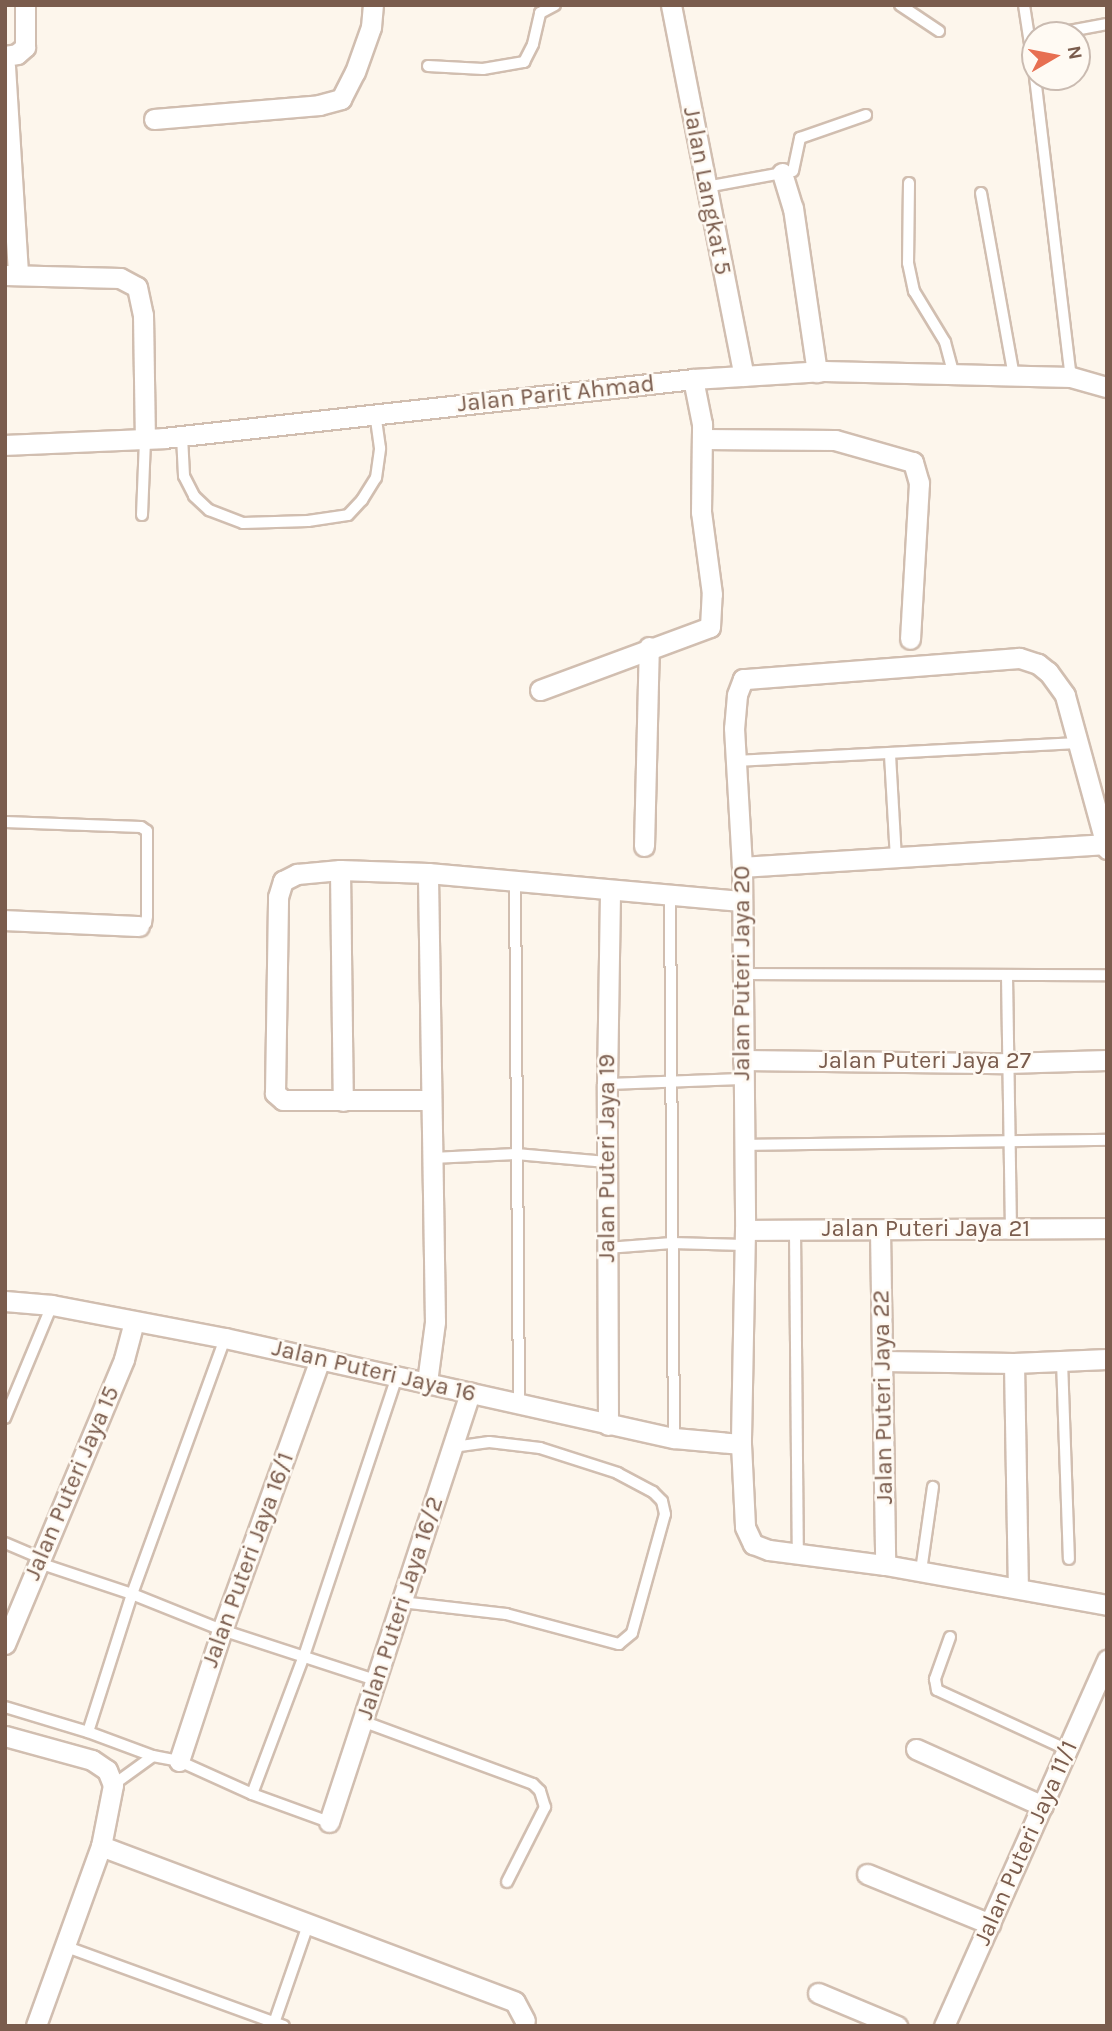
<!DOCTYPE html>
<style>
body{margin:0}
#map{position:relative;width:1112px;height:2031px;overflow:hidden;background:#fdf6ec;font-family:Karla,sans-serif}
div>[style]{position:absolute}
.roads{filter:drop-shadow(2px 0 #d1beb0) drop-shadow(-2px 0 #d1beb0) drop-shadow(0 2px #d1beb0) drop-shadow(0 -2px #d1beb0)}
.service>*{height:10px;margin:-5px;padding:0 5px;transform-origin:5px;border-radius:5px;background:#fff}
.minor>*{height:19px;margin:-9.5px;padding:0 9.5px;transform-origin:9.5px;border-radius:9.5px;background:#fff}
span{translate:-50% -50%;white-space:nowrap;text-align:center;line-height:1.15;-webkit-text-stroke:5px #fffaf3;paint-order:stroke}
.street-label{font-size:24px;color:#7a5c4d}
.frame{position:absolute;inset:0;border:7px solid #7a5c4d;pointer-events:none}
.north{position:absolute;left:1021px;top:21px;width:70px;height:70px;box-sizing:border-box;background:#fffaf3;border:2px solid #cabbb1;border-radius:50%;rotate:80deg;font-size:19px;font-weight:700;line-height:28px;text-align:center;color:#7a5c4d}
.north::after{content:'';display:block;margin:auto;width:24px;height:32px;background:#e76f51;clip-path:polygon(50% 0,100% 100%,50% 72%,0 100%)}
</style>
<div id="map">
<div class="roads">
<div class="service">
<i style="left:900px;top:5px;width:47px;rotate:33.7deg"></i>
<i style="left:1024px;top:5px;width:72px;rotate:81.2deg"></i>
<i style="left:1048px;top:35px;width:60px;rotate:-10.6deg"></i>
<i style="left:428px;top:66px;width:55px;rotate:3.1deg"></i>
<i style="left:483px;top:69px;width:42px;rotate:-9.7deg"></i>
<i style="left:524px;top:62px;width:20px;rotate:-63deg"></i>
<i style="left:533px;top:44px;width:32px;rotate:-77deg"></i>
<i style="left:540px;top:13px;width:17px;rotate:-28deg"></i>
<i style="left:1035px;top:77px;width:302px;rotate:83.2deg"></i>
<i style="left:909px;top:183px;width:80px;rotate:90.7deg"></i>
<i style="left:908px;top:263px;width:29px;rotate:78deg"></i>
<i style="left:914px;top:291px;width:60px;rotate:58.7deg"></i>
<i style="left:945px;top:342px;width:34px;rotate:75deg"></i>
<i style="left:706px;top:187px;width:88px;rotate:-10.4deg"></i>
<i style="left:793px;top:171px;width:34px;rotate:-78deg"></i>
<i style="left:800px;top:138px;width:70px;rotate:-19.2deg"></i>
<i style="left:981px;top:193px;width:186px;rotate:79.8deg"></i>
<i style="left:182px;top:436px;width:40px;rotate:87.1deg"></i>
<i style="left:184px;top:476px;width:22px;rotate:63deg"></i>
<i style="left:194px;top:496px;width:21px;rotate:43deg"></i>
<i style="left:209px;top:510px;width:36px;rotate:21deg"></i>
<i style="left:243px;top:523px;width:65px;rotate:-1.8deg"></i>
<i style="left:308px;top:521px;width:40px;rotate:-8.5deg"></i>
<i style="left:348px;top:515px;width:21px;rotate:-47deg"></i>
<i style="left:362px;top:500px;width:26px;rotate:-58deg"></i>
<i style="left:376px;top:478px;width:30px;rotate:-82deg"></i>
<i style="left:380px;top:448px;width:34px;rotate:-98deg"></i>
<i style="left:142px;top:515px;width:76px;rotate:-87.7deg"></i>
<i style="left:890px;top:755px;width:103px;rotate:86.7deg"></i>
<i style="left:736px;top:761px;width:342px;rotate:-3deg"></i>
<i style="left:5px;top:822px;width:136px;rotate:2.1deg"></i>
<i style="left:141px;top:827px;width:7px;rotate:34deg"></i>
<i style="left:147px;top:831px;width:85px;rotate:90deg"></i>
<i style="left:147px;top:916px;width:7px;rotate:98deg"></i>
<i style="left:146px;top:923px;width:8px;rotate:157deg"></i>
<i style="left:515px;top:880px;width:524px;rotate:89.56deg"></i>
<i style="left:670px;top:896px;width:542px;rotate:89.58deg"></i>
<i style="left:741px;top:974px;width:366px;rotate:0.2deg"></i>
<i style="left:1007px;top:976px;width:252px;rotate:89.1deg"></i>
<i style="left:607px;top:1084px;width:136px;rotate:-2.1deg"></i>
<i style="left:744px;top:1145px;width:363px;rotate:-0.8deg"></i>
<i style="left:432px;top:1158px;width:84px;rotate:-2.7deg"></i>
<i style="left:516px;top:1154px;width:91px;rotate:5deg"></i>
<i style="left:795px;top:1230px;width:324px;rotate:89.5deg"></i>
<i style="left:607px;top:1248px;width:65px;rotate:-4.4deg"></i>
<i style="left:672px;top:1243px;width:72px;rotate:1.6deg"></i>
<i style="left:1062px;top:1361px;width:198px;rotate:88deg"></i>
<i style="left:5px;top:1418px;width:122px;rotate:-67.4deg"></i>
<i style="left:5px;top:1543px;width:39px;rotate:23deg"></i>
<i style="left:39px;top:1563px;width:98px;rotate:18.4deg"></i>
<i style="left:132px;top:1594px;width:97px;rotate:21.8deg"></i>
<i style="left:222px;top:1630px;width:161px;rotate:18.1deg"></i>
<i style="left:921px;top:1571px;width:85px;rotate:-81.9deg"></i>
<i style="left:401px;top:1602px;width:106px;rotate:6.5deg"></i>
<i style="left:506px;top:1614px;width:117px;rotate:14.9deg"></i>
<i style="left:619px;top:1644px;width:17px;rotate:-40deg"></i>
<i style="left:632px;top:1633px;width:123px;rotate:-74.5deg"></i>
<i style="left:665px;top:1514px;width:13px;rotate:-103deg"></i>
<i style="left:662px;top:1501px;width:13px;rotate:-135deg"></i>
<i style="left:653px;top:1492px;width:40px;rotate:-152deg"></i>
<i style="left:618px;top:1473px;width:82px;rotate:-162.2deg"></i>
<i style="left:540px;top:1448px;width:51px;rotate:-173.3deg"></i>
<i style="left:489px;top:1442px;width:35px;rotate:172deg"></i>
<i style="left:950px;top:1637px;width:45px;rotate:109.7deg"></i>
<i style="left:935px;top:1679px;width:11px;rotate:80deg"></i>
<i style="left:937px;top:1690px;width:144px;rotate:24.6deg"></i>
<i style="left:5px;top:1707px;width:87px;rotate:16.8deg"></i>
<i style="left:88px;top:1732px;width:69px;rotate:20.3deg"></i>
<i style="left:153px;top:1756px;width:26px;rotate:11deg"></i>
<i style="left:179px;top:1761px;width:80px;rotate:24.3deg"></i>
<i style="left:252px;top:1794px;width:82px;rotate:20deg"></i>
<i style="left:362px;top:1721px;width:182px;rotate:20.2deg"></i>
<i style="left:533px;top:1784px;width:10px;rotate:45deg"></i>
<i style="left:540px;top:1791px;width:17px;rotate:73deg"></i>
<i style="left:545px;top:1807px;width:84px;rotate:116.9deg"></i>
<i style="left:88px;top:1732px;width:145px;rotate:-72.3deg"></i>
<i style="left:132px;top:1594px;width:272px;rotate:-70deg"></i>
<i style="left:113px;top:1785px;width:49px;rotate:-35.9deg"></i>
<i style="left:252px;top:1794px;width:147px;rotate:-69.4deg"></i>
<i style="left:304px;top:1656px;width:295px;rotate:-71.6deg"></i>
<i style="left:64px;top:1946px;width:234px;rotate:20deg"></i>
<i style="left:273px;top:2026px;width:107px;rotate:-70.9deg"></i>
</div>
<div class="minor">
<i style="left:671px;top:5px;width:378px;rotate:78.9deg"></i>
<i style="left:5px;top:56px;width:12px;rotate:-9deg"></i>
<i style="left:17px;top:54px;width:11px;rotate:-41deg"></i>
<i style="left:25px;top:47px;width:42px;rotate:-90deg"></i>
<i style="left:5px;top:66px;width:209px;rotate:86.4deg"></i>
<i style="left:154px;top:119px;width:166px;rotate:-4.8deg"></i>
<i style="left:319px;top:105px;width:23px;rotate:-15deg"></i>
<i style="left:341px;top:99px;width:30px;rotate:-63deg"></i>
<i style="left:355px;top:72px;width:48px;rotate:-70.4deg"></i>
<i style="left:371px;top:27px;width:22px;rotate:-85deg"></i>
<i style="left:782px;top:173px;width:37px;rotate:73deg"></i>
<i style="left:793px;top:208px;width:166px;rotate:81.7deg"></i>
<i style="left:5px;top:275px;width:115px;rotate:1.5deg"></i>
<i style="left:120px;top:278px;width:19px;rotate:28deg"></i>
<i style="left:137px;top:287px;width:29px;rotate:78deg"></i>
<i style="left:143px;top:315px;width:124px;rotate:89.1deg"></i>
<i style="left:702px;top:439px;width:133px;rotate:0.4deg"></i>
<i style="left:835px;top:440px;width:81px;rotate:15.8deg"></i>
<i style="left:913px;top:462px;width:22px;rotate:74deg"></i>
<i style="left:919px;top:483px;width:156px;rotate:93.3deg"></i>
<i style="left:5px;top:445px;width:159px;rotate:-2.5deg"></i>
<i style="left:164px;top:438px;width:532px;rotate:-6.36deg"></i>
<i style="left:693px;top:379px;width:131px;rotate:-3.5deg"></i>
<i style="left:824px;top:371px;width:247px;rotate:1.4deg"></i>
<i style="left:1071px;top:377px;width:37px;rotate:16deg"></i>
<i style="left:540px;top:690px;width:181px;rotate:-20.3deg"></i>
<i style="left:710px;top:627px;width:33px;rotate:-87deg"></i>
<i style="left:712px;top:594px;width:83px;rotate:-97.6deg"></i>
<i style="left:701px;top:512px;width:88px;rotate:-89.3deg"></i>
<i style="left:702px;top:424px;width:46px;rotate:-101.3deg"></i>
<i style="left:644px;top:846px;width:199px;rotate:-88.6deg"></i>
<i style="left:1107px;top:849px;width:160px;rotate:-105.3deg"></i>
<i style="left:1065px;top:695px;width:29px;rotate:-126deg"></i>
<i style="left:1048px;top:672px;width:13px;rotate:-141deg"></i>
<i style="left:1038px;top:664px;width:20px;rotate:-162deg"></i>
<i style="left:1019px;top:658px;width:277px;rotate:175.6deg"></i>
<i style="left:743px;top:679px;width:17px;rotate:111deg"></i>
<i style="left:737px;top:695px;width:33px;rotate:95deg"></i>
<i style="left:734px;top:728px;width:139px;rotate:86.7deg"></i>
<i style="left:742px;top:867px;width:363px;rotate:89.5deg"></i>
<i style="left:745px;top:1230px;width:214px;rotate:91.1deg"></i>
<i style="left:741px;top:1444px;width:83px;rotate:87.2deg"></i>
<i style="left:745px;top:1527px;width:19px;rotate:65deg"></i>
<i style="left:753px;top:1544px;width:17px;rotate:21deg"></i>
<i style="left:769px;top:1550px;width:117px;rotate:7.4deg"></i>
<i style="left:885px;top:1565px;width:226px;rotate:10.2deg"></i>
<i style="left:742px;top:867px;width:364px;rotate:-3.6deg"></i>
<i style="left:340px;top:870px;width:231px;rotate:89.3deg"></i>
<i style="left:5px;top:920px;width:134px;rotate:2.6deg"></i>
<i style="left:743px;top:1060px;width:263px;rotate:0.7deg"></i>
<i style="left:1006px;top:1063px;width:101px;rotate:-1.7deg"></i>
<i style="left:431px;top:1100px;width:148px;rotate:180deg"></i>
<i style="left:283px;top:1100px;width:11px;rotate:-139deg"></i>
<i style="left:275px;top:1093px;width:196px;rotate:-89.1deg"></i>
<i style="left:278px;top:897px;width:17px;rotate:-73deg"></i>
<i style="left:283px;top:881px;width:16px;rotate:-27deg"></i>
<i style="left:297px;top:874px;width:43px;rotate:-5.3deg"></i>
<i style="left:340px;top:870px;width:88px;rotate:2deg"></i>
<i style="left:428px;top:873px;width:314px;rotate:5.1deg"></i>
<i style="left:745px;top:1230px;width:362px;rotate:-0.3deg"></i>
<i style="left:880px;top:1230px;width:335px;rotate:89.1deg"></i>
<i style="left:5px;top:1301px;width:47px;rotate:4.9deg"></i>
<i style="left:52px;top:1305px;width:176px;rotate:10.8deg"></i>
<i style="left:225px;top:1338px;width:460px;rotate:12.6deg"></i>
<i style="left:674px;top:1438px;width:67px;rotate:5.1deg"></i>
<i style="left:882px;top:1361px;width:132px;rotate:0.9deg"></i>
<i style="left:1014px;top:1363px;width:93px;rotate:-2.5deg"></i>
<i style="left:1014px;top:1363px;width:224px;rotate:89deg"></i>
<i style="left:427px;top:1382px;width:61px;rotate:-82.4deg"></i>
<i style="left:435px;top:1322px;width:449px;rotate:-90.9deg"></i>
<i style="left:608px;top:1425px;width:341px;rotate:-90.2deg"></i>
<i style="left:607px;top:1084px;width:193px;rotate:-89.1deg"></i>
<i style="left:5px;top:1644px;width:309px;rotate:-67.3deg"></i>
<i style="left:124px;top:1359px;width:39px;rotate:-75deg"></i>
<i style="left:5px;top:1736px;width:90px;rotate:15.4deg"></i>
<i style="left:92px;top:1760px;width:18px;rotate:34deg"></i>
<i style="left:107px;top:1770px;width:16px;rotate:68deg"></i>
<i style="left:113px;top:1785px;width:62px;rotate:101.1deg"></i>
<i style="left:101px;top:1846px;width:191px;rotate:109.9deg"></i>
<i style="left:916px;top:1749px;width:139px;rotate:24.2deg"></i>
<i style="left:179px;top:1761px;width:138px;rotate:-71.8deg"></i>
<i style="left:222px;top:1630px;width:288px;rotate:-70.1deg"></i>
<i style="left:329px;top:1822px;width:452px;rotate:-71.8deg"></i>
<i style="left:101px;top:1846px;width:442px;rotate:20.6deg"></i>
<i style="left:515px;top:2002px;width:21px;rotate:62deg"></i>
<i style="left:867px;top:1874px;width:133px;rotate:22.1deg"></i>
<i style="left:818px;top:1993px;width:86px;rotate:22.7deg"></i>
<i style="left:944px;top:2026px;width:401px;rotate:-66deg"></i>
</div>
</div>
<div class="street-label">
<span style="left:707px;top:191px;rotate:79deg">Jalan Langkat 5</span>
<span style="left:556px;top:394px;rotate:-6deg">Jalan Parit Ahmad</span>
<span style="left:742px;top:973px;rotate:-90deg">Jalan Puteri Jaya 20</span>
<span style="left:925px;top:1061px">Jalan Puteri Jaya 27</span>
<span style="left:607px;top:1158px;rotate:-90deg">Jalan Puteri Jaya 19</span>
<span style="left:926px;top:1229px">Jalan Puteri Jaya 21</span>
<span style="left:374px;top:1371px;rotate:13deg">Jalan Puteri Jaya 16</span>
<span style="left:883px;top:1397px;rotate:-91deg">Jalan Puteri Jaya 22</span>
<span style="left:72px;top:1483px;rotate:-67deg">Jalan Puteri Jaya 15</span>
<span style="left:248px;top:1560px;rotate:-70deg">Jalan Puteri Jaya 16/1</span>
<span style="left:400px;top:1608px;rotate:-72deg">Jalan Puteri Jaya 16/2</span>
<span style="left:1026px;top:1843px;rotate:-66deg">Jalan Puteri Jaya 11/1</span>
</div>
<div class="frame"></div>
<div class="north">N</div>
</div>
